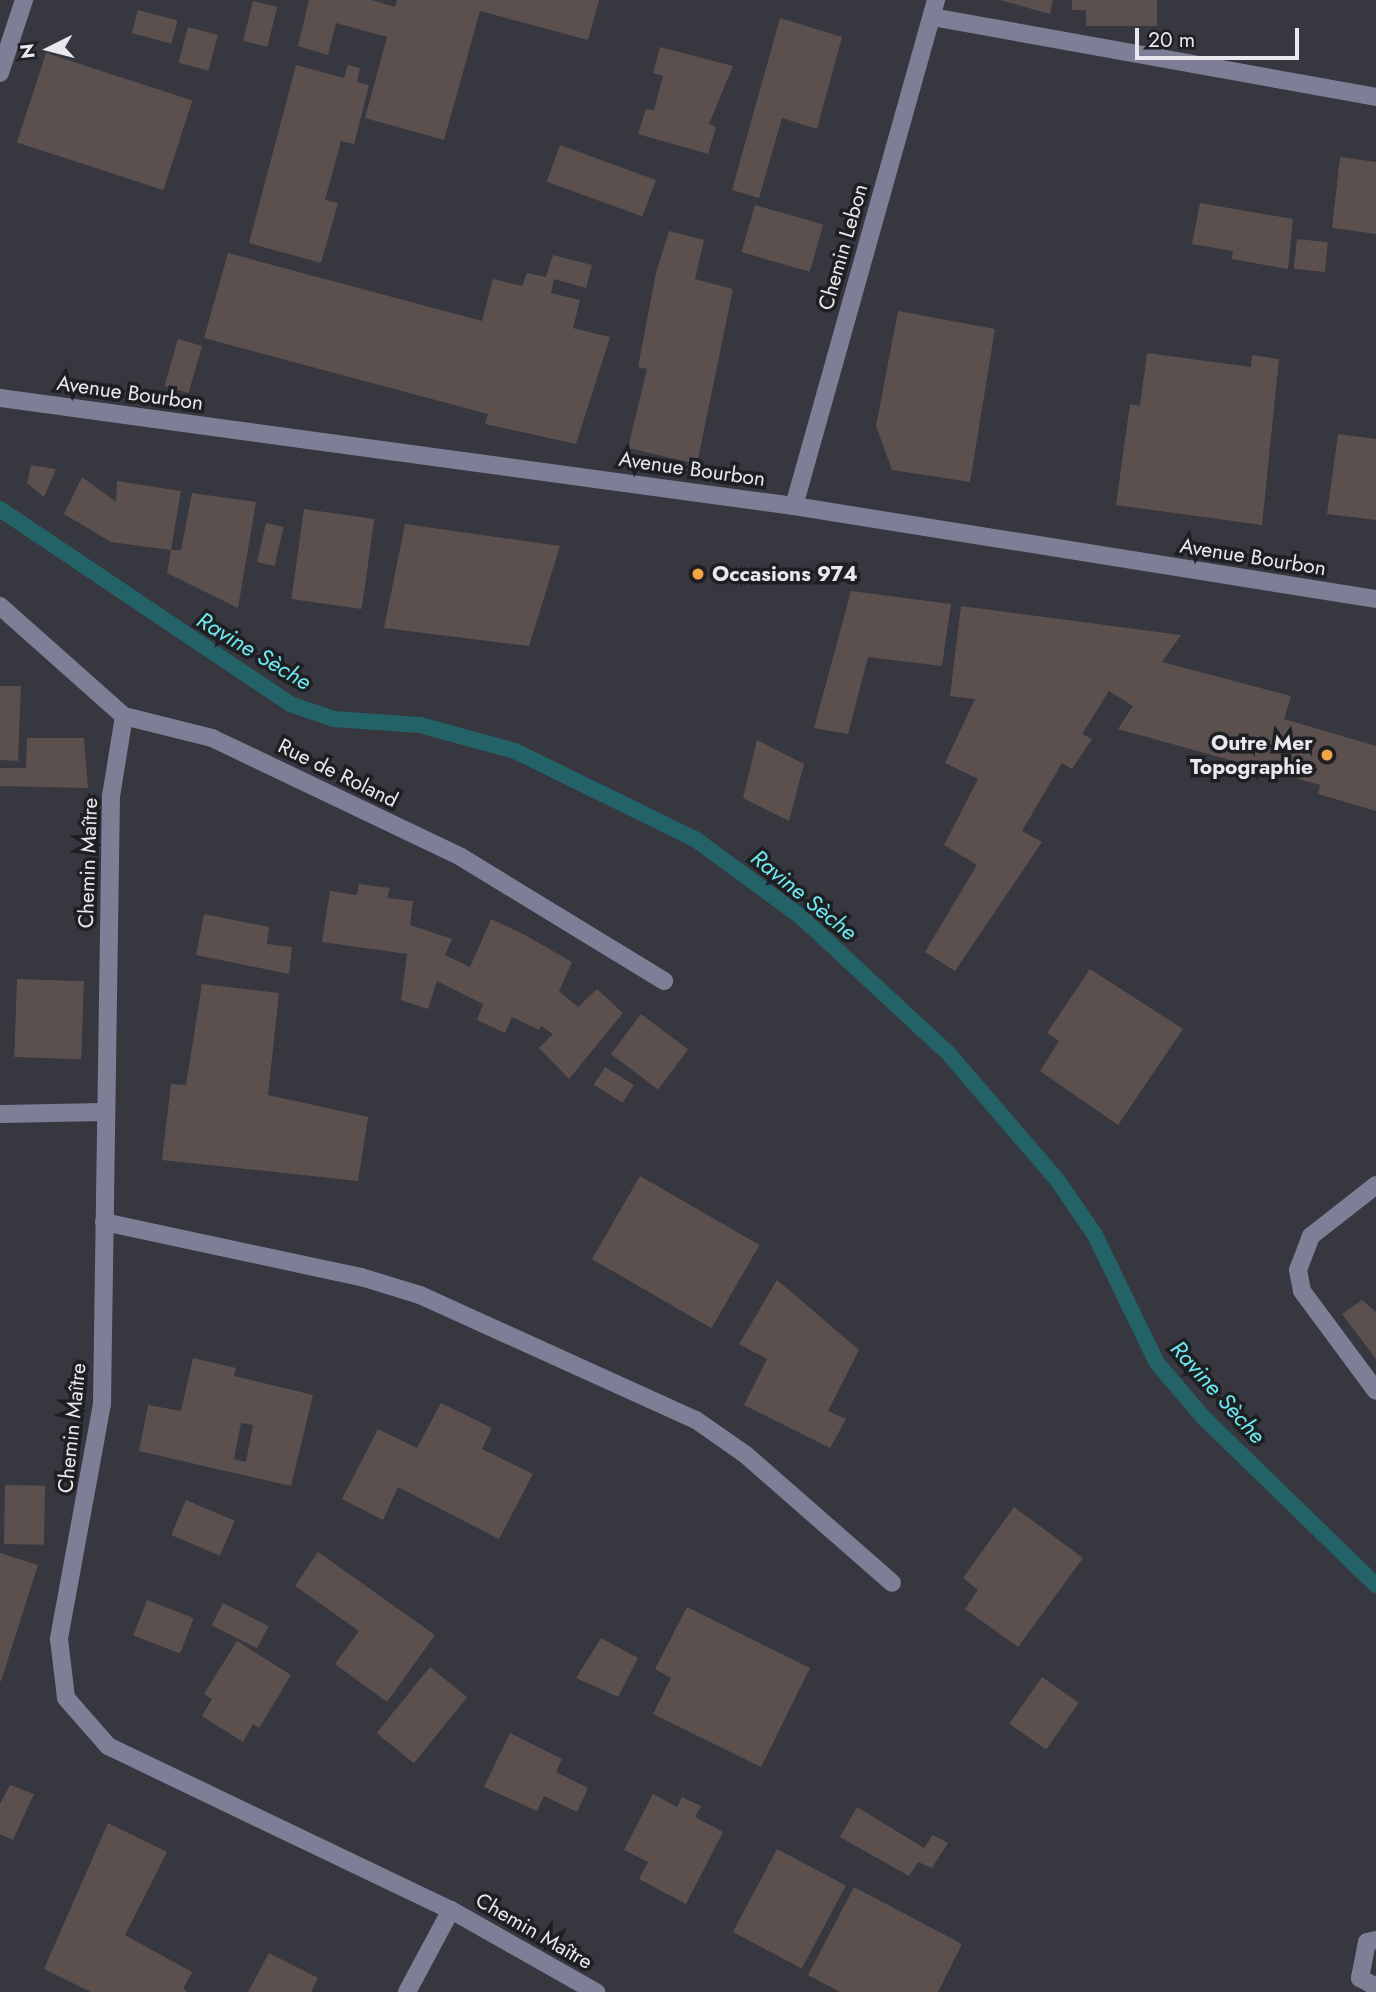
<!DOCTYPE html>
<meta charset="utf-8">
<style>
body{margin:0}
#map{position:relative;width:1376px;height:1992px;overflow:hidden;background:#36373f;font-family:Jost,sans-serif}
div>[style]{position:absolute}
.stream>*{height:16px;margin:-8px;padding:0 8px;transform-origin:8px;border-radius:8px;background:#236367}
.building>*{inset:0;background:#5b504e;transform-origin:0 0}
.minor>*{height:18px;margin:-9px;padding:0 9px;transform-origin:9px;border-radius:9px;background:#7e7f97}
.dots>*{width:19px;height:19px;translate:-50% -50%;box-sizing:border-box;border:4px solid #1e1f22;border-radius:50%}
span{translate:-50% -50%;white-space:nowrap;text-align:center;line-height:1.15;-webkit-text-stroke:7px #1e1f22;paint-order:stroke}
.street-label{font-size:21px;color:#e8e8ee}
.poi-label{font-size:21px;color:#e8e8ee;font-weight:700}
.left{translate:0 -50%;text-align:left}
.right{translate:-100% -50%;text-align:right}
.water-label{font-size:23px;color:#6ee9f1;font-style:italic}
.north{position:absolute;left:14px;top:14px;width:70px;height:70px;-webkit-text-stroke:5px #1e1f22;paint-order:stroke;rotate:264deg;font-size:19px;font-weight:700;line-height:28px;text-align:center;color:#e8e8ee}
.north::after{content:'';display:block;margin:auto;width:24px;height:32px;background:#e8e8ee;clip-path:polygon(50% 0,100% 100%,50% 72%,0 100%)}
.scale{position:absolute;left:1135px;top:28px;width:164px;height:32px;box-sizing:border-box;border:4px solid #e8e8ee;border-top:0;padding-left:9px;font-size:21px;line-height:24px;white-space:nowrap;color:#e8e8ee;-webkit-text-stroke:5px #1e1f22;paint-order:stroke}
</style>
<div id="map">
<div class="stream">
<i style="left:0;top:509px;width:349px;rotate:33.9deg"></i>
<i style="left:290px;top:704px;width:46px;rotate:18.8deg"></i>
<i style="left:334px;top:719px;width:86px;rotate:4deg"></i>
<i style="left:420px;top:725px;width:98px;rotate:15.3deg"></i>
<i style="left:515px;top:751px;width:200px;rotate:26.1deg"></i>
<i style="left:695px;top:839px;width:129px;rotate:36.2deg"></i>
<i style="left:799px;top:915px;width:203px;rotate:42.8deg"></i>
<i style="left:948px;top:1053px;width:169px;rotate:49.3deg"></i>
<i style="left:1058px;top:1181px;width:65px;rotate:55.6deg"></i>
<i style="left:1095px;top:1235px;width:142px;rotate:64.2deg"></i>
<i style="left:1157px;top:1363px;width:71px;rotate:49.6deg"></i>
<i style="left:1203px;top:1417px;width:241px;rotate:44.2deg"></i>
</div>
<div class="building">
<i style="clip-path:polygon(309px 0,372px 0,395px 7px,397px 0,599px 0,588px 40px,480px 11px,444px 140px,365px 118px,387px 37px,336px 23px,328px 55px,298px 46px)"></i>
<i style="clip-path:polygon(1000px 0,1053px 0,1050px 14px)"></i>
<i style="clip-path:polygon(1072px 0,1157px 0,1157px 26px,1086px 26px,1086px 10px,1072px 10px)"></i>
<i style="left:253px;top:1px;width:25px;height:41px;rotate:14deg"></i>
<i style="left:138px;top:10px;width:41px;height:24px;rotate:15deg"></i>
<i style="clip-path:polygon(780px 18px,842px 37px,817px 129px,782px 118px,759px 198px,732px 190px)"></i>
<i style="left:188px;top:27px;width:31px;height:37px;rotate:15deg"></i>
<i style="clip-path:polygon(660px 47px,733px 66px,709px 124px,716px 127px,708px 154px,638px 134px,646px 109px,654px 110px,663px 76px,653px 73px)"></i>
<i style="left:46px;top:53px;width:154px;height:94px;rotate:18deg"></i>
<i style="clip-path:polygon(296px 65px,344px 78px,348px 65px,360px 68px,357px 82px,369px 85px,354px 144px,341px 141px,325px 200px,338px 203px,321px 263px,249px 243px)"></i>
<i style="left:560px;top:145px;width:102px;height:39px;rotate:20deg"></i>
<i style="clip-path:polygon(1340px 157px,1376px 162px,1376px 234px,1332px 228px)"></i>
<i style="clip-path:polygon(1200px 203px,1293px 219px,1288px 269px,1232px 259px,1233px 251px,1192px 244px)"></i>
<i style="left:755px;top:205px;width:71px;height:49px;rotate:16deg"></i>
<i style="clip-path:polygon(669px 231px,704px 240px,695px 279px,733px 289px,697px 464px,628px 448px,647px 369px,638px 367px,656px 273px)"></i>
<i style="left:1297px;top:239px;width:31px;height:30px;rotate:6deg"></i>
<i style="clip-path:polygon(228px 253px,482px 321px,493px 279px,522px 286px,527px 273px,546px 277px,553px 255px,592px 265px,586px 288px,554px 279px,551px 293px,580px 300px,573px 328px,610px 337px,576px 444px,485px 424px,488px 414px,204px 338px)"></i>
<i style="clip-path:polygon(898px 311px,995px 329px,970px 482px,892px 470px,876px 426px)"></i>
<i style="left:178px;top:339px;width:25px;height:49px;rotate:16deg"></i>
<i style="clip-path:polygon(1147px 353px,1251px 367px,1252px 355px,1279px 359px,1262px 525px,1116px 505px,1130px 404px,1140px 406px)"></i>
<i style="clip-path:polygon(1338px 434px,1376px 439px,1376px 520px,1327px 514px)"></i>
<i style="clip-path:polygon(31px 465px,56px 469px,44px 497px,27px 483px)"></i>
<i style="clip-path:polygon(82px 477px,116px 502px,117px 481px,181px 491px,171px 550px,111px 542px,64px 514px)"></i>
<i style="clip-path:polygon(192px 493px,256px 502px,238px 608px,167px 573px,171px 550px,181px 550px)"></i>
<i style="left:304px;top:509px;width:71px;height:91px;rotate:8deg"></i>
<i style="left:266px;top:523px;width:18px;height:40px;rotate:13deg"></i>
<i style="clip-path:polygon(405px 524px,560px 546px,529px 646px,384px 628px)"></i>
<i style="clip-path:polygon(851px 591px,951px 604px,942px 666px,868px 657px,848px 734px,814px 728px)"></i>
<i style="clip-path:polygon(961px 606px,1181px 635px,1162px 662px,1291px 696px,1284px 719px,1376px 746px,1376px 811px,1318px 794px,1320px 785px,1118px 729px,1133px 706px,1109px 691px,1082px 734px,1092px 739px,1072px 769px,1062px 763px,1022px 831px,1042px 842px,955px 971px,925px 952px,977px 865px,944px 845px,978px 779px,945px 763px,975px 699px,950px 696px)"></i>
<i style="clip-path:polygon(0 686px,21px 686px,18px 761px,0 760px)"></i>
<i style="clip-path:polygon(27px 738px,84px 738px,88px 788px,0 786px,0 768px,26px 768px)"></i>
<i style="clip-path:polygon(757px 740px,804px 764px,789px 821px,743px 798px)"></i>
<i style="clip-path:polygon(359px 884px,390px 888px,387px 898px,413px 901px,410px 925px,452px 939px,445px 955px,470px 967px,491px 919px,523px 934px,572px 962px,559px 991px,578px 1007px,597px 989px,623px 1013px,569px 1079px,539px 1048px,553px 1034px,541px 1026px,539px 1030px,512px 1017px,505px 1033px,477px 1020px,483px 1004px,437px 981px,428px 1009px,401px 1000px,407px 954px,322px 942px,330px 891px,357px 895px)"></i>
<i style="clip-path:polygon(204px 914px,269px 927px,267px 944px,292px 947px,289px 974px,196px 955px)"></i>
<i style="clip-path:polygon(1090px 969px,1183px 1029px,1118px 1125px,1040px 1071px,1059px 1041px,1047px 1033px)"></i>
<i style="left:17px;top:979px;width:67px;height:78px;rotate:2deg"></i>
<i style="clip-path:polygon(202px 984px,279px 993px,268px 1095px,368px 1117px,358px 1181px,162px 1160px,171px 1084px,186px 1085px)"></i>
<i style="left:641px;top:1014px;width:59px;height:50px;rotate:37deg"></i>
<i style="left:605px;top:1067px;width:34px;height:21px;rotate:32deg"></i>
<i style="left:640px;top:1176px;width:138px;height:96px;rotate:30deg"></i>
<i style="clip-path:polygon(777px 1280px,859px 1350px,828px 1411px,846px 1419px,830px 1448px,744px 1405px,767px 1359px,739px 1344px)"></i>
<i style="clip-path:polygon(1362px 1300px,1376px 1312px,1376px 1359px,1342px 1314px)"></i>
<i style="clip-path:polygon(evenodd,193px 1358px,236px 1368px,234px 1376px,313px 1395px,291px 1486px,139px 1451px,148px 1405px,181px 1411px,193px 1358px,241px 1423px,253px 1425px,246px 1462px,234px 1459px,241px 1423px)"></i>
<i style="clip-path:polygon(441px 1403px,492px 1428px,482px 1449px,533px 1474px,499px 1539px,398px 1487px,383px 1520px,342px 1499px,378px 1429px,417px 1448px)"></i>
<i style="left:5px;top:1485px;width:40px;height:59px;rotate:1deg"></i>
<i style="left:186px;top:1500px;width:53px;height:38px;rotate:23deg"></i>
<i style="clip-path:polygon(1014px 1507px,1083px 1558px,1018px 1647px,965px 1609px,978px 1590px,963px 1578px)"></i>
<i style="clip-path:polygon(318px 1552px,435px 1635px,387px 1702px,335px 1664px,359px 1631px,295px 1586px)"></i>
<i style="clip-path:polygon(0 1553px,38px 1565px,1px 1681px,0 1681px)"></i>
<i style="left:147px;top:1600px;width:50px;height:38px;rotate:21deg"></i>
<i style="left:223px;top:1603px;width:51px;height:25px;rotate:27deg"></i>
<i style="clip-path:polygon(687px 1607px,810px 1668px,761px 1767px,653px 1714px,671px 1678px,655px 1669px)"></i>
<i style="clip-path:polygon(601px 1638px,638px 1658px,618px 1697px,576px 1678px)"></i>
<i style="clip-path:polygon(237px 1641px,291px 1675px,259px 1728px,253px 1724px,243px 1742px,202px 1716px,212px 1699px,204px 1694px)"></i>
<i style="left:430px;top:1667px;width:48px;height:85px;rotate:39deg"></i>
<i style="left:1042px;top:1677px;width:45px;height:57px;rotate:35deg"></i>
<i style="clip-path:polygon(510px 1733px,562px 1759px,556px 1772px,588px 1788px,577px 1812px,544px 1796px,537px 1811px,484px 1787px)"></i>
<i style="clip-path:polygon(10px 1785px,34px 1794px,13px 1840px,0 1834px,0 1804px)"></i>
<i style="clip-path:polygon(653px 1794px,677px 1807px,682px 1797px,701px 1806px,695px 1817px,723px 1832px,686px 1904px,639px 1879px,648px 1862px,624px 1850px)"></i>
<i style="clip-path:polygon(857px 1807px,924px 1848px,933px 1835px,948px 1843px,932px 1868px,918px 1862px,909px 1876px,840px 1837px)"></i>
<i style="clip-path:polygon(108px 1823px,167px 1852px,125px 1935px,192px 1972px,183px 1989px,188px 1992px,91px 1992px,44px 1969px)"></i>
<i style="left:777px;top:1849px;width:78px;height:94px;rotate:28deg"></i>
<i style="clip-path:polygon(854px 1887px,962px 1944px,938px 1992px,840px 1992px,808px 1975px)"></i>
<i style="clip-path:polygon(269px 1953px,318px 1978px,311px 1992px,248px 1992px)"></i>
</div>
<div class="minor">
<i style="left:932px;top:17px;width:451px;rotate:10.2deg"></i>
<i style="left:0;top:73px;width:77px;rotate:-71.8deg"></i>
<i style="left:0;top:398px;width:801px;rotate:7.75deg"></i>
<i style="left:794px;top:506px;width:589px;rotate:9.08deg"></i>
<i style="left:794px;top:506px;width:526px;rotate:-74.32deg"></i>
<i style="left:0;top:606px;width:166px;rotate:41.6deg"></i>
<i style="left:124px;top:716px;width:91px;rotate:14deg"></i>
<i style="left:212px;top:738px;width:276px;rotate:25.5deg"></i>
<i style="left:461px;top:857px;width:238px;rotate:31.4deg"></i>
<i style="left:124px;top:716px;width:81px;rotate:99.2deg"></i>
<i style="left:111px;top:796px;width:608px;rotate:90.85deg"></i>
<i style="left:102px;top:1404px;width:239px;rotate:100.4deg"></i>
<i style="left:59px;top:1639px;width:59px;rotate:83.2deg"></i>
<i style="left:66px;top:1698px;width:64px;rotate:48.8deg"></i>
<i style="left:108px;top:1746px;width:380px;rotate:25.6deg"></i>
<i style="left:451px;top:1910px;width:167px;rotate:29.5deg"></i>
<i style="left:0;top:1114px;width:104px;rotate:-1.1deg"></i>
<i style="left:1376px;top:1185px;width:83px;rotate:141.9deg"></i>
<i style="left:1311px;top:1236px;width:36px;rotate:111deg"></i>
<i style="left:1298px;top:1270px;width:21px;rotate:79deg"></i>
<i style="left:1302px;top:1291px;width:124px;rotate:53.5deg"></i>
<i style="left:104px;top:1222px;width:263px;rotate:12.1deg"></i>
<i style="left:361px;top:1277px;width:62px;rotate:17deg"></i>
<i style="left:420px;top:1295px;width:303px;rotate:24.4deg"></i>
<i style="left:696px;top:1420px;width:61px;rotate:35deg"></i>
<i style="left:746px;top:1455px;width:194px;rotate:41.2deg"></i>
<i style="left:1376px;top:1940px;width:9px;rotate:167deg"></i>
<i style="left:1367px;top:1942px;width:37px;rotate:101deg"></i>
<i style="left:1360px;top:1978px;width:18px;rotate:29deg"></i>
<i style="left:407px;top:1992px;width:93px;rotate:-61.8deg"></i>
</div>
<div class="dots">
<i style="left:698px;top:574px;background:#f3a443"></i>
<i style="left:1327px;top:755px;background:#f3a443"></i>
</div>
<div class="street-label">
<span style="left:843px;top:247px;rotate:-74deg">Chemin Lebon</span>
<span style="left:130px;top:393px;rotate:8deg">Avenue Bourbon</span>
<span style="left:692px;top:469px;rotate:8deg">Avenue Bourbon</span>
<span style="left:1253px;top:557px;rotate:9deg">Avenue Bourbon</span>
<span style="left:338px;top:773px;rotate:26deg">Rue de Roland</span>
<span style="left:88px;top:863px;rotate:-88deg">Chemin Maître</span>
<span style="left:72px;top:1428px;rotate:-84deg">Chemin Maître</span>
<span style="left:534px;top:1931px;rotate:30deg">Chemin Maître</span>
</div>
<div class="poi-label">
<span class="left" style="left:712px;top:574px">Occasions 974</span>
<span class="right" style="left:1313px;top:755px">Outre Mer<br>Topographie</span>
</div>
<div class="water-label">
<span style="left:254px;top:651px;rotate:31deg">Ravine Sèche</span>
<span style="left:804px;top:895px;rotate:39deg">Ravine Sèche</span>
<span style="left:1218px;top:1392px;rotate:48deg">Ravine Sèche</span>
</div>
<div class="north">N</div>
<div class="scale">20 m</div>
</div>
